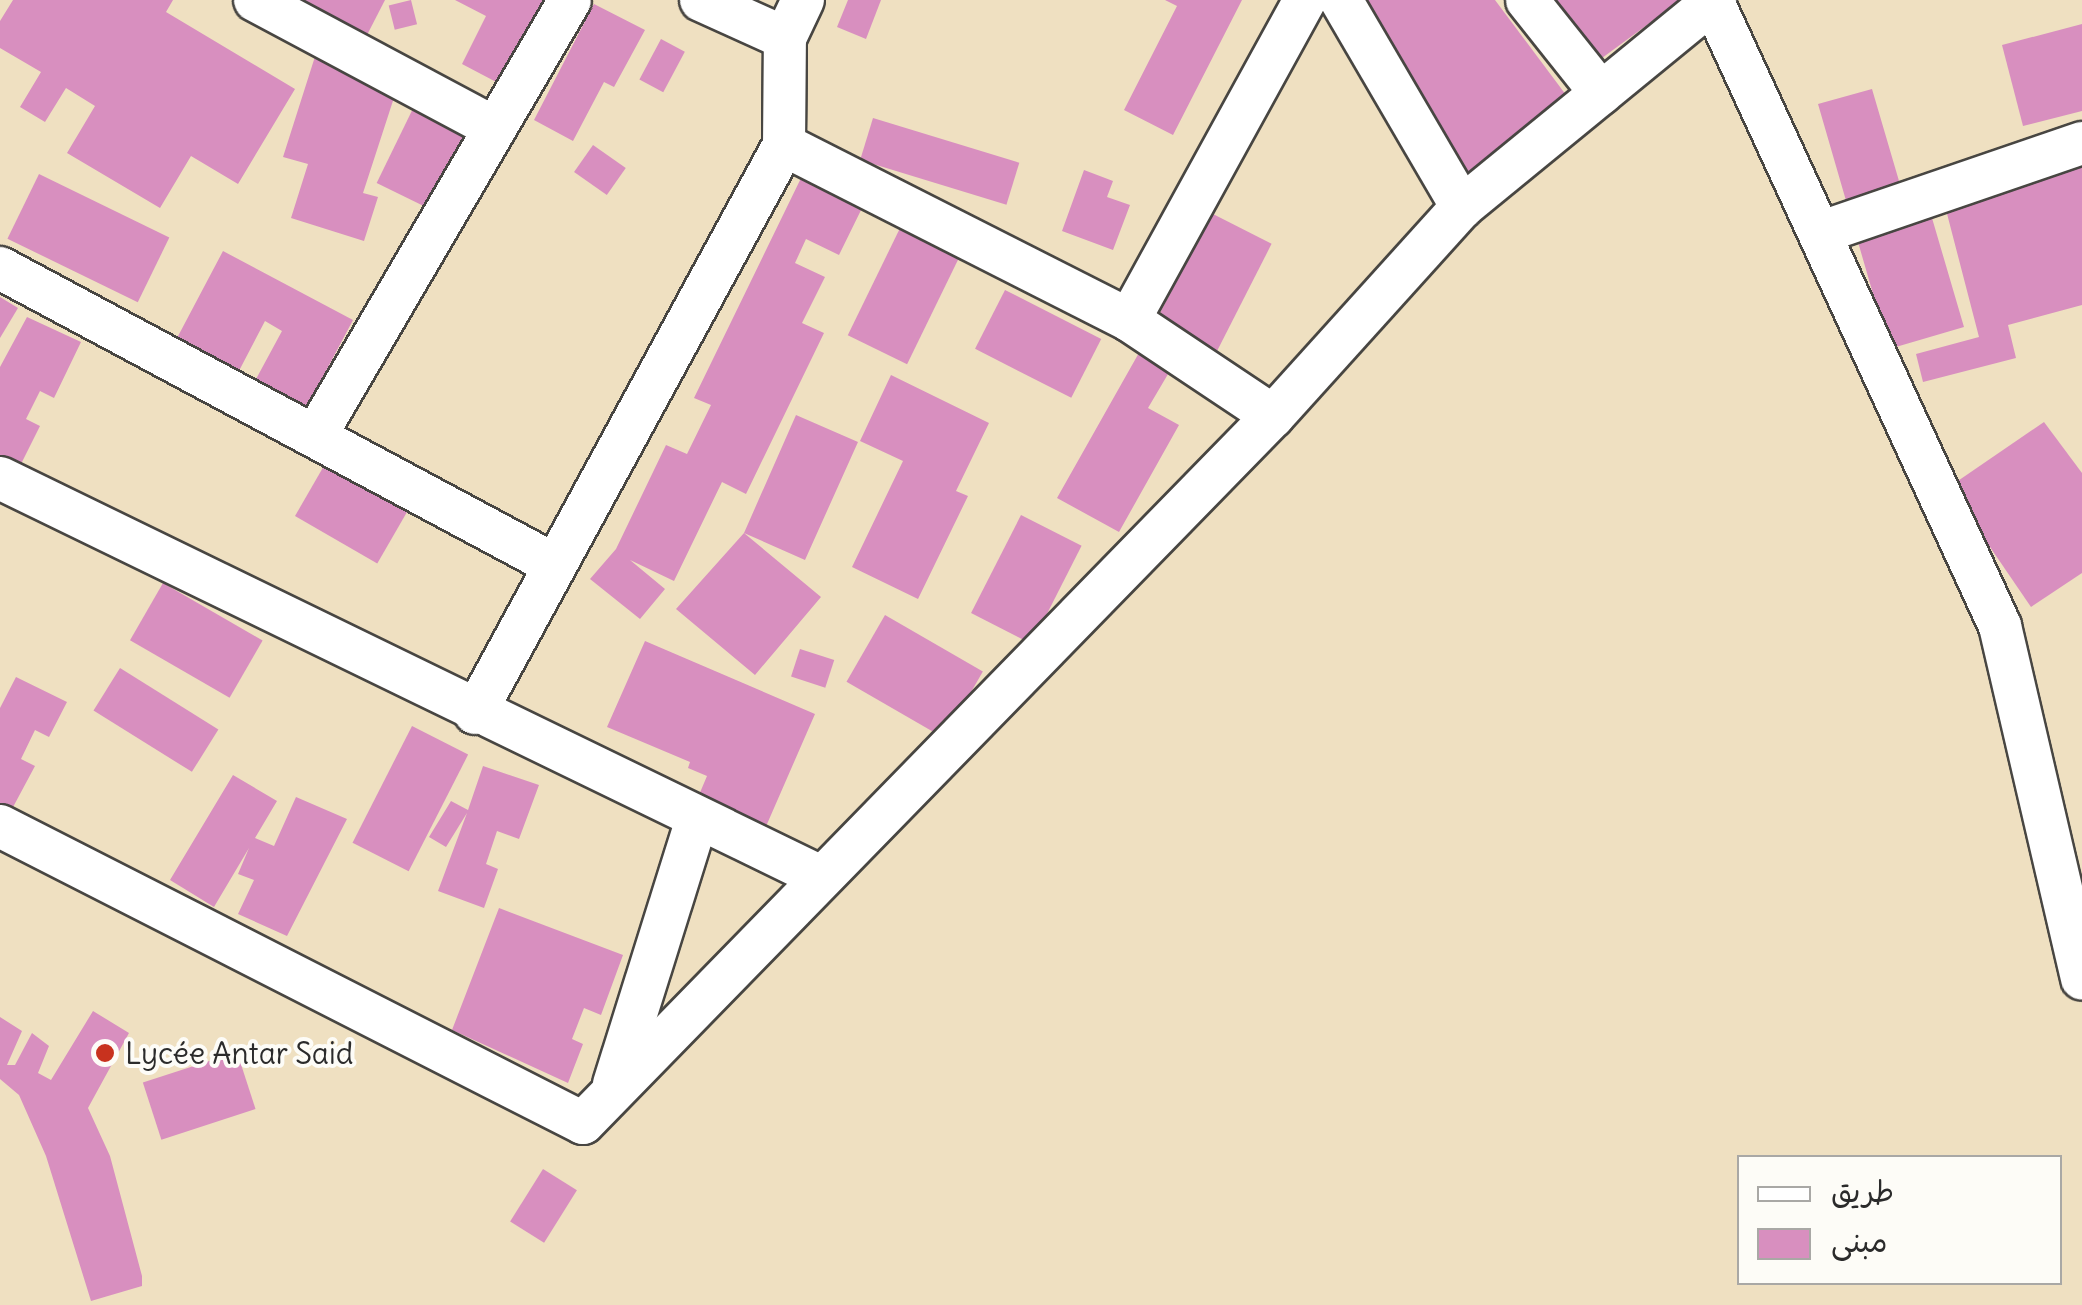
<!DOCTYPE html>
<meta charset="utf-8">
<style>
body{margin:0}
#map{position:relative;width:2082px;height:1305px;overflow:hidden;background:#efe0c1;font-family:Delius,"Playpen Sans Arabic",sans-serif}
div>[style]{position:absolute}
.building>*{inset:0;background:#d88fbf;transform-origin:0 0}
.roads{filter:drop-shadow(2px 0 #484642) drop-shadow(-2px 0 #484642) drop-shadow(0 2px #484642) drop-shadow(0 -2px #484642)}
.street>*{height:42px;margin:-21px;padding:0 21px;transform-origin:21px;border-radius:21px;background:#fff}
.dots>*{width:28px;height:28px;translate:-50% -50%;box-sizing:border-box;border:5px solid #fdfcf7;border-radius:50%}
span{translate:-50% -50%;white-space:nowrap;text-align:center;line-height:1.15;-webkit-text-stroke:8px #fdfcf7;paint-order:stroke}
.poi-label{font-size:30px;color:#2b2b2b}
.left{translate:0 -50%;text-align:left}
.legend{position:absolute;left:1737px;top:1155px;width:325px;height:130px;box-sizing:border-box;background:#fdfcf7;border:2px solid #a9a8a5;margin:0;padding:12px 18px;list-style:none;font-size:30px;color:#2b2b2b}
.legend li{display:flex;align-items:center;gap:20px;height:50px}
.legend b{width:50px;border:2px solid #a9a8a5}
</style>
<div id="map">
<div class="building">
<i style="clip-path:polygon(13px 0,173px 0,166px 12px,295px 89px,238px 184px,191px 156px,160px 208px,67px 153px,95px 106px,66px 88px,45px 122px,20px 107px,41px 72px,0 48px,0 21px)"></i>
<i style="clip-path:polygon(299px 0,385px 0,367px 35px)"></i>
<i style="left:411px;top:0;width:25px;height:23px;rotate:76deg"></i>
<i style="clip-path:polygon(455px 0,544px 0,500px 84px,462px 64px,486px 16px)"></i>
<i style="clip-path:polygon(848px 0,881px 0,866px 39px,837px 27px)"></i>
<i style="clip-path:polygon(1165px 0,1242px 0,1173px 135px,1124px 110px,1177px 6px)"></i>
<i style="clip-path:polygon(1337px 0,1495px 0,1569px 99px,1469px 175px)"></i>
<i style="clip-path:polygon(1536px 0,1681px 0,1587px 69px)"></i>
<i style="clip-path:polygon(594px 4px,645px 30px,614px 87px,604px 82px,573px 141px,534px 120px)"></i>
<i style="clip-path:polygon(2082px 24px,2082px 111px,2023px 126px,2002px 45px)"></i>
<i style="left:661px;top:39px;width:27px;height:46px;rotate:28deg"></i>
<i style="clip-path:polygon(319px 44px,403px 70px,363px 193px,378px 197px,364px 241px,291px 218px,308px 164px,283px 157px)"></i>
<i style="left:424px;top:86px;width:58px;height:108px;rotate:26deg"></i>
<i style="clip-path:polygon(1872px 89px,1904px 198px,1875px 234px,1932px 218px,1964px 327px,1889px 349px,1818px 104px)"></i>
<i style="left:873px;top:118px;width:153px;height:44px;rotate:17deg"></i>
<i style="clip-path:polygon(2082px 141px,2082px 305px,2008px 325px,2016px 358px,1923px 382px,1916px 354px,1979px 337px,1938px 179px)"></i>
<i style="left:593px;top:145px;width:40px;height:33px;rotate:35deg"></i>
<i style="clip-path:polygon(1084px 170px,1113px 181px,1107px 197px,1130px 205px,1113px 250px,1062px 231px)"></i>
<i style="left:39px;top:174px;width:145px;height:72px;rotate:26deg"></i>
<i style="clip-path:polygon(803px 174px,864px 204px,839px 255px,806px 239px,795px 263px,825px 277px,802px 323px,824px 333px,746px 494px,722px 482px,674px 581px,630px 560px,665px 589px,640px 619px,590px 579px,616px 549px,666px 445px,687px 454px,711px 405px,694px 398px)"></i>
<i style="left:1211px;top:213px;width:68px;height:126px;rotate:27deg"></i>
<i style="left:903px;top:222px;width:66px;height:126px;rotate:26deg"></i>
<i style="clip-path:polygon(223px 251px,353px 320px,301px 418px,250px 390px,282px 331px,265px 321px,229px 390px,167px 357px)"></i>
<i style="left:1005px;top:290px;width:108px;height:66px;rotate:27deg"></i>
<i style="clip-path:polygon(0 297px,18px 308px,0 338px)"></i>
<i style="clip-path:polygon(27px 317px,81px 342px,54px 398px,40px 391px,26px 419px,40px 426px,20px 466px,0 456px,0 367px)"></i>
<i style="clip-path:polygon(1140px 351px,1171px 369px,1148px 408px,1179px 425px,1119px 532px,1057px 498px)"></i>
<i style="clip-path:polygon(891px 375px,989px 423px,956px 491px,968px 496px,918px 599px,852px 567px,903px 461px,860px 441px)"></i>
<i style="clip-path:polygon(796px 415px,858px 442px,805px 560px,744px 533px,821px 597px,755px 675px,676px 609px,744px 533px)"></i>
<i style="clip-path:polygon(2044px 422px,2082px 473px,2082px 573px,2031px 607px,1949px 487px)"></i>
<i style="left:336px;top:445px;width:95px;height:82px;rotate:30deg"></i>
<i style="left:1021px;top:515px;width:68px;height:110px;rotate:27deg"></i>
<i style="left:163px;top:583px;width:115px;height:66px;rotate:30deg"></i>
<i style="left:885px;top:615px;width:113px;height:77px;rotate:30deg"></i>
<i style="clip-path:polygon(645px 641px,815px 714px,764px 831px,696px 802px,707px 776px,688px 768px,690px 762px,607px 727px)"></i>
<i style="left:800px;top:649px;width:36px;height:29px;rotate:18deg"></i>
<i style="left:120px;top:668px;width:116px;height:50px;rotate:32deg"></i>
<i style="clip-path:polygon(16px 677px,67px 702px,49px 737px,35px 730px,21px 759px,35px 766px,12px 809px,0 803px,0 708px)"></i>
<i style="left:412px;top:726px;width:63px;height:131px;rotate:27deg"></i>
<i style="clip-path:polygon(483px 766px,539px 785px,519px 839px,497px 831px,486px 864px,498px 869px,484px 908px,438px 891px,467px 813px,446px 847px,429px 837px,451px 801px,468px 810px)"></i>
<i style="clip-path:polygon(233px 775px,277px 801px,255px 838px,274px 846px,296px 797px,347px 819px,287px 936px,238px 914px,254px 880px,238px 874px,249px 848px,214px 907px,170px 880px)"></i>
<i style="clip-path:polygon(499px 908px,623px 955px,601px 1015px,584px 1008px,572px 1039px,583px 1044px,568px 1083px,452px 1030px)"></i>
<i style="clip-path:polygon(93px 1011px,129px 1033px,88px 1108px,110px 1156px,142px 1276px,142px 1286px,91px 1301px,46px 1156px,19px 1095px,0 1079px,0 1017px,22px 1031px,7px 1065px,15px 1065px,32px 1033px,49px 1046px,38px 1073px,51px 1080px)"></i>
<i style="left:237px;top:1052px;width:60px;height:99px;rotate:72deg"></i>
<i style="left:543px;top:1169px;width:40px;height:62px;rotate:32deg"></i>
</div>
<div class="roads">
<div class="street">
<i style="left:255px;top:0;width:272px;rotate:28.1deg"></i>
<i style="left:701px;top:0;width:92px;rotate:24.3deg"></i>
<i style="left:1341px;top:0;width:240px;rotate:59.7deg"></i>
<i style="left:1527px;top:0;width:119px;rotate:51.5deg"></i>
<i style="left:1712px;top:0;width:689px;rotate:65.29deg"></i>
<i style="left:2000px;top:626px;width:362px;rotate:76.9deg"></i>
<i style="left:784px;top:145px;width:387px;rotate:26.9deg"></i>
<i style="left:1129px;top:320px;width:173px;rotate:33.7deg"></i>
<i style="left:1822px;top:232px;width:275px;rotate:-18.9deg"></i>
<i style="left:0;top:268px;width:627px;rotate:28.16deg"></i>
<i style="left:1129px;top:320px;width:365px;rotate:-61.2deg"></i>
<i style="left:317px;top:433px;width:501px;rotate:-59.7deg"></i>
<i style="left:0;top:478px;width:913px;rotate:25.92deg"></i>
<i style="left:475px;top:713px;width:647px;rotate:-61.45deg"></i>
<i style="left:784px;top:145px;width:107px;rotate:-89.5deg"></i>
<i style="left:785px;top:38px;width:42px;rotate:-64.7deg"></i>
<i style="left:0;top:826px;width:654px;rotate:27deg"></i>
<i style="left:583px;top:1123px;width:988px;rotate:-45.7deg"></i>
<i style="left:1273px;top:416px;width:282px;rotate:-47.9deg"></i>
<i style="left:1462px;top:207px;width:327px;rotate:-39.3deg"></i>
<i style="left:614px;top:1084px;width:275px;rotate:-72.6deg"></i>
</div>
</div>
<div class="dots">
<i style="left:105px;top:1053px;background:#c8321e"></i>
</div>
<div class="poi-label">
<span class="left" style="left:125px;top:1053px">Lycée Antar Said</span>
</div>
<ul class="legend">
<li><b style="height:12px;background:#fff"></b>طريق</li>
<li><b style="height:28px;background:#d88fbf"></b>مبنى</li>
</ul>
</div>
